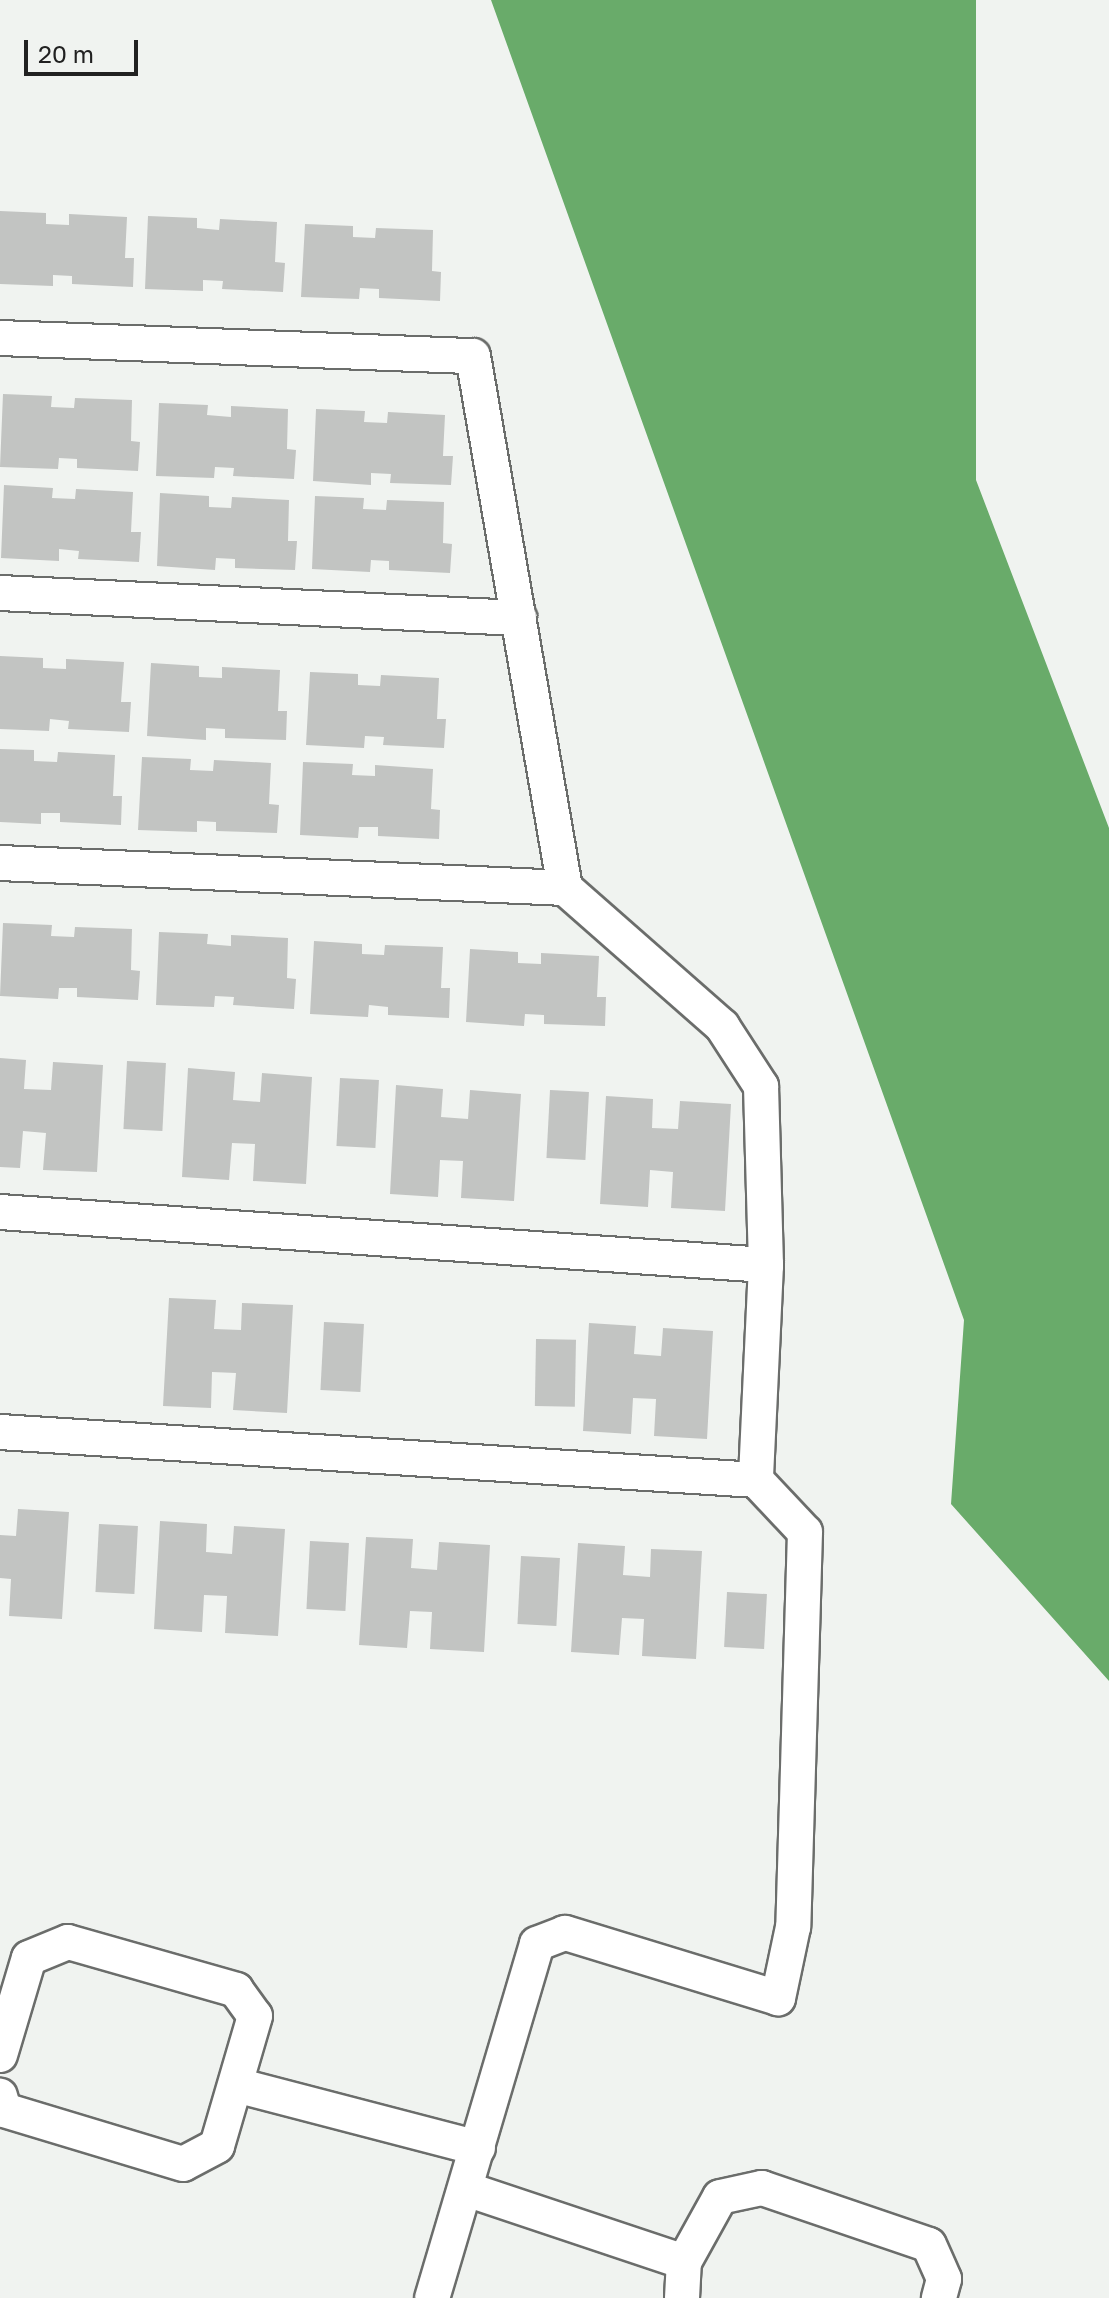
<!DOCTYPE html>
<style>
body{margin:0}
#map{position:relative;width:1109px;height:2298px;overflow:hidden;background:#f0f3f0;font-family:"Golos Text",sans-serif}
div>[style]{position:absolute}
.water>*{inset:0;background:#69ab6a}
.building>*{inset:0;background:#c2c4c2;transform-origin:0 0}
.roads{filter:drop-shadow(2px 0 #6b6d6b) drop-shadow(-2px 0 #6b6d6b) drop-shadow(0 2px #6b6d6b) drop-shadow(0 -2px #6b6d6b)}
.minor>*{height:34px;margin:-17px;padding:0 17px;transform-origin:17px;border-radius:17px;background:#fff}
span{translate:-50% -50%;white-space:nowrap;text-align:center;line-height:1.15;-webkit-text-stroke:8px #f0f3f0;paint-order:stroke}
.scale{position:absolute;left:24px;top:40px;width:114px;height:36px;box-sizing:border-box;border:4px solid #212121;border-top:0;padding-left:10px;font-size:24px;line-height:28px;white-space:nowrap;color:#212121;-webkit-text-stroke:6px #f0f3f0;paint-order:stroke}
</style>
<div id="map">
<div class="water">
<i style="clip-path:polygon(491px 0,976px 0,976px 480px,1109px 828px,1109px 1681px,951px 1504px,964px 1320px)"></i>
</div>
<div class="building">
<i style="clip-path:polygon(0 211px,46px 213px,46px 224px,69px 225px,69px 214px,127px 217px,125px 258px,134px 258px,133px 287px,72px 284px,72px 276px,53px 275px,53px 286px,0 284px)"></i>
<i style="clip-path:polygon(148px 216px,197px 218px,197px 228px,219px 230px,220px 219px,277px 222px,275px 262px,285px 263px,283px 292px,222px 289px,223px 281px,203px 280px,203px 291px,145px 289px)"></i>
<i style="clip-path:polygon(305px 224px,353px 226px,353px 237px,375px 238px,376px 228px,433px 230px,432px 271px,441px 272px,440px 301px,379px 298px,379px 289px,360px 288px,359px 299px,301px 297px)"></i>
<i style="clip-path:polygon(3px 394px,52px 396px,51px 407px,74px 408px,75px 398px,132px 400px,131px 441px,140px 442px,138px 471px,77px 468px,77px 459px,59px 458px,58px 469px,0 467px)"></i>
<i style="clip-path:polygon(159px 403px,208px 405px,207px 415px,231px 417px,231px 406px,288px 409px,287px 449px,296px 450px,294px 479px,233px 476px,234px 468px,215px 467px,214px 478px,156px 476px)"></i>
<i style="clip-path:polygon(316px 409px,365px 411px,364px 422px,387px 423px,388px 412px,445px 415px,443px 456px,453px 456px,451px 485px,390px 483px,391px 474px,371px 473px,371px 485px,313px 481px)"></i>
<i style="clip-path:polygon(4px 485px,53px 488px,52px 498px,75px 499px,76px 489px,133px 492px,131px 532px,141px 532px,139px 562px,78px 559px,79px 551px,59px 549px,59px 561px,1px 558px)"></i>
<i style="clip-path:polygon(160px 493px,209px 496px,209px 507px,231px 508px,232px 497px,289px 500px,288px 541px,297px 541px,295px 570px,235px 568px,235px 559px,216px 558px,215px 570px,157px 566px)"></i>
<i style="clip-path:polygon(315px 496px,364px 498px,363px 509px,386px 510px,387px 500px,444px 502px,443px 543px,452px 544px,450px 573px,389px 570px,389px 561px,371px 560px,370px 572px,312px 569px)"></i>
<i style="clip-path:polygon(0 656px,43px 658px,43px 668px,66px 669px,66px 659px,124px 662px,121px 702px,131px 702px,129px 732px,68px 729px,69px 721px,50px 719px,49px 731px,0 729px)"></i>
<i style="clip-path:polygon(151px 663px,199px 666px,199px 677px,222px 678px,222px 667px,280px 670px,278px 711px,287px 711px,286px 740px,225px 738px,225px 729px,206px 728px,206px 740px,147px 736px)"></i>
<i style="clip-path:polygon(310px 672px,358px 674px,358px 685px,380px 686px,381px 675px,439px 678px,437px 719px,446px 719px,444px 748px,383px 745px,384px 737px,365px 736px,364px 748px,306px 745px)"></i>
<i style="clip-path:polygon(0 749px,34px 750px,34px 761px,57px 762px,58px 752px,115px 755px,113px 796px,122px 796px,121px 825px,60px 822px,60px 813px,41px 813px,41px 824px,0 822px)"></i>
<i style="clip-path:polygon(142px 757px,191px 759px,190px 770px,213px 771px,214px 760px,271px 763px,269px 804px,279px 805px,277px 833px,216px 831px,216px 822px,197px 821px,197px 832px,138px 830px)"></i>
<i style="clip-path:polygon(303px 762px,353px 764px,352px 775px,375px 776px,375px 765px,433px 769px,431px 809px,440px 810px,439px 839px,378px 836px,378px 827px,359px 827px,358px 838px,300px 835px)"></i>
<i style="clip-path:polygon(3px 923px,52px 925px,51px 936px,74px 937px,75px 927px,132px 929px,131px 970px,140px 971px,138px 1000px,77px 997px,77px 988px,59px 988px,58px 999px,0 996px)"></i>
<i style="clip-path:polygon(159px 932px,208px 934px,207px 944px,231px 946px,231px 935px,288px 938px,287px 978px,296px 979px,294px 1009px,233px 1005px,234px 997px,215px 996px,214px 1007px,156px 1005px)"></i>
<i style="clip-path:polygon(314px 941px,362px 944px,362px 954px,384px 955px,385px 945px,443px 947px,441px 988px,450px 988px,449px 1018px,388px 1015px,388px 1007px,369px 1005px,368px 1017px,310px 1014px)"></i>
<i style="clip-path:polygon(470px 949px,518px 952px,518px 963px,541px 964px,541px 953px,599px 956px,597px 997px,606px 997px,605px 1026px,544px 1024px,544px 1015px,525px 1014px,524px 1026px,466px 1022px)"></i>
<i style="clip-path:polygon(0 1058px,26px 1060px,24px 1089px,51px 1090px,53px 1062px,103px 1065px,97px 1172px,43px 1170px,46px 1133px,23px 1131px,20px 1168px,0 1167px)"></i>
<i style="left:127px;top:1061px;width:39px;height:68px;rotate:3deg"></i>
<i style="clip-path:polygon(188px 1068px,235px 1072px,233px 1100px,260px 1102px,262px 1073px,312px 1077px,306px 1184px,253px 1181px,255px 1144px,232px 1143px,229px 1180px,182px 1177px)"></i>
<i style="left:340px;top:1078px;width:39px;height:68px;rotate:3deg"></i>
<i style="clip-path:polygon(396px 1085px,443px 1089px,441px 1117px,468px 1119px,470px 1090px,521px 1094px,514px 1201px,461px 1198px,463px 1161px,440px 1160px,438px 1197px,390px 1194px)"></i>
<i style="left:550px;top:1090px;width:39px;height:68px;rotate:3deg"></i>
<i style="clip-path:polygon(606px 1096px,653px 1099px,652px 1128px,678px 1129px,680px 1101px,731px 1104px,725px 1211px,671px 1208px,673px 1172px,650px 1170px,648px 1207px,600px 1204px)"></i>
<i style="clip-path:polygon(169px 1298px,216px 1300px,214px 1329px,241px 1330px,242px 1303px,293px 1305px,287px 1413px,233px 1410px,236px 1373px,212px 1372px,211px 1408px,163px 1406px)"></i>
<i style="left:324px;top:1322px;width:40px;height:68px;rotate:3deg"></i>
<i style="clip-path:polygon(589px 1323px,636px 1326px,634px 1354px,661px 1356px,663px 1328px,713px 1331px,707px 1439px,654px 1436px,656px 1399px,633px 1398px,631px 1434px,583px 1431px)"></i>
<i style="left:536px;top:1339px;width:40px;height:67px;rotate:1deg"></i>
<i style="clip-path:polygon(18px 1509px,69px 1512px,62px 1619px,9px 1616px,11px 1579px,0 1578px,0 1535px,16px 1536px)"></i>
<i style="clip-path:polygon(160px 1521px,207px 1524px,206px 1552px,232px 1554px,234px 1526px,285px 1529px,278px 1636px,225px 1633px,227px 1596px,204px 1595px,202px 1632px,154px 1629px)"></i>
<i style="left:99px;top:1524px;width:39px;height:68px;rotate:3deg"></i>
<i style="clip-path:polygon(366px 1537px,413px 1539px,411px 1568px,437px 1570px,439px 1542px,490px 1545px,484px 1652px,430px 1649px,432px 1612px,410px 1611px,407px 1648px,359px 1645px)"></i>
<i style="left:310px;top:1541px;width:39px;height:68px;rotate:3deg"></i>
<i style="clip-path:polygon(578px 1543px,625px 1546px,623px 1575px,650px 1577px,651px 1549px,702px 1551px,696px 1659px,642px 1656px,644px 1619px,622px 1618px,619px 1655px,571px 1652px)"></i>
<i style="left:521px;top:1556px;width:39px;height:68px;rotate:3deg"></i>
<i style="left:727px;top:1592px;width:40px;height:55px;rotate:3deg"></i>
</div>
<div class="roads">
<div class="minor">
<i style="left:0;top:338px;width:473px;rotate:2.2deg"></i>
<i style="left:473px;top:356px;width:540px;rotate:80.19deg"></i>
<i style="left:0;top:593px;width:520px;rotate:2.76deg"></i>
<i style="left:0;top:863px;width:566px;rotate:2.53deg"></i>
<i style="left:565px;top:888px;width:209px;rotate:41.3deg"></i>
<i style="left:722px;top:1026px;width:72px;rotate:57deg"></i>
<i style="left:761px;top:1086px;width:179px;rotate:88.4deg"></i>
<i style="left:766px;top:1265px;width:215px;rotate:92.7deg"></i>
<i style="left:0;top:1212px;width:768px;rotate:3.96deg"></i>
<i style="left:0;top:1432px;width:758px;rotate:3.63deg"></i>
<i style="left:756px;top:1480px;width:71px;rotate:46.7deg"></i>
<i style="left:805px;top:1532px;width:395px;rotate:91.7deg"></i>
<i style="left:793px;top:1927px;width:73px;rotate:101.9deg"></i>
<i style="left:778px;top:1998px;width:223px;rotate:-163deg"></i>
<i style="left:565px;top:1933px;width:30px;rotate:159deg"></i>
<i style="left:537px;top:1944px;width:369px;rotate:106.5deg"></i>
<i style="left:0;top:2055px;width:101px;rotate:-73.4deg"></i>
<i style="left:29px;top:1958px;width:42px;rotate:-22.3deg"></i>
<i style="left:68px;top:1942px;width:175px;rotate:15.9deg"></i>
<i style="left:236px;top:1990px;width:32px;rotate:54deg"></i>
<i style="left:255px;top:2016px;width:135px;rotate:106.3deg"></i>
<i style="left:217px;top:2146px;width:38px;rotate:152deg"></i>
<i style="left:183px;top:2164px;width:187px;rotate:-163.2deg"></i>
<i style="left:4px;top:2110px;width:15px;rotate:-106deg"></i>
<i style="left:236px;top:2085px;width:250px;rotate:14.6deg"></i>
<i style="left:466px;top:2189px;width:230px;rotate:18.5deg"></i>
<i style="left:682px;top:2298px;width:36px;rotate:-87deg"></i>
<i style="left:684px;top:2262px;width:74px;rotate:-61deg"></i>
<i style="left:720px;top:2197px;width:43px;rotate:-12.1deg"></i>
<i style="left:762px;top:2188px;width:176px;rotate:18.8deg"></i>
<i style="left:929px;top:2245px;width:37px;rotate:66deg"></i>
<i style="left:944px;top:2279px;width:20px;rotate:105deg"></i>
</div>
</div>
<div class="scale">20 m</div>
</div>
